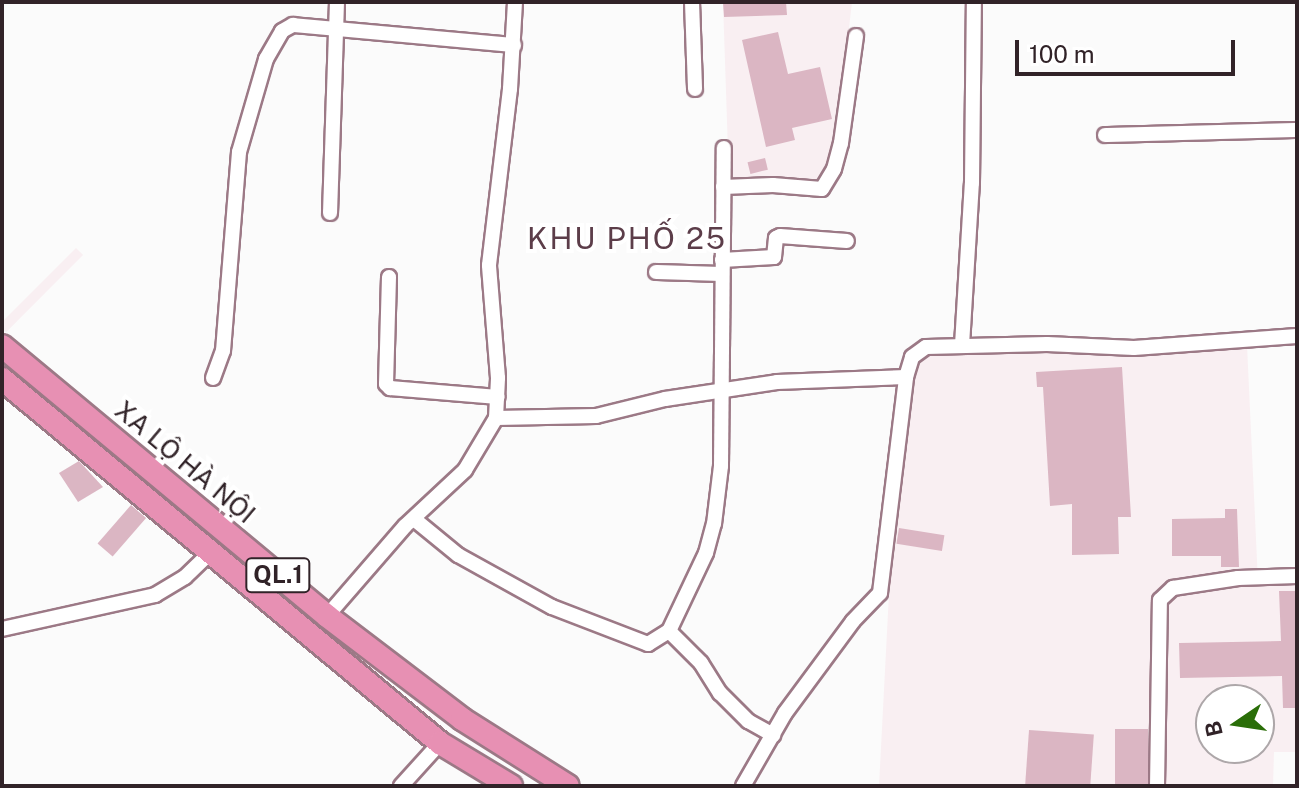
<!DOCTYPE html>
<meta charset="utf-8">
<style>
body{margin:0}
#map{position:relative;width:1299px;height:788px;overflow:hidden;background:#fbfbfb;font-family:"Public Sans",sans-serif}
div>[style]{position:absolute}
.built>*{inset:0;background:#f9eff2;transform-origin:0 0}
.building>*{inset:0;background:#dbb6c3;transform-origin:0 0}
.roads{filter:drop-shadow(2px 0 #9c7986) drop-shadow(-2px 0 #9c7986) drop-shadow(0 2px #9c7986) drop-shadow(0 -2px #9c7986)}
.minor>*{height:14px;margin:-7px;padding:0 7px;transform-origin:7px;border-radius:7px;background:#fff}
.highway>*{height:22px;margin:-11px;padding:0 11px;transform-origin:11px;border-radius:11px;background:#e790b3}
span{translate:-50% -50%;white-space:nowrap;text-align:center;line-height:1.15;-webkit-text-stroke:8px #fff;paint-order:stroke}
.shield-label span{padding:2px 6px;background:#fff;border:2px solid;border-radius:6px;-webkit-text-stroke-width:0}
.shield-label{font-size:24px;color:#312328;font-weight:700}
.street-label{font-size:26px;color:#312328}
.quarter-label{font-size:30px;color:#5c3d49;letter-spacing:2px}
.frame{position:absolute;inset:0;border:4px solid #312328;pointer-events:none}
.north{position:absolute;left:1195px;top:684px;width:80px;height:80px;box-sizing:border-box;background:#fff;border:2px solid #ada7a9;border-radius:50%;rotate:257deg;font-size:22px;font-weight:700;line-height:32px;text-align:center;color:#312328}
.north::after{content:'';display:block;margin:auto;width:28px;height:36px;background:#2a6e08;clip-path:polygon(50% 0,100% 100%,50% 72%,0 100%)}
.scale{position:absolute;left:1015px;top:40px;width:220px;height:36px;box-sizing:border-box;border:4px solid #312328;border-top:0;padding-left:10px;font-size:24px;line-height:28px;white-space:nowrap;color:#312328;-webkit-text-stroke:6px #fff;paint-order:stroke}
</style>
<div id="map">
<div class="built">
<i style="clip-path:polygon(723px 2px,852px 2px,836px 139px,829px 168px,819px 184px,729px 181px)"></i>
<i style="left:76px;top:248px;width:10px;height:109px;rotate:45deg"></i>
<i style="clip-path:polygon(evenodd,1247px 345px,1258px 582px,1297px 581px,1297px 752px,1274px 752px,1273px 786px,879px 786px,890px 574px,902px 436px,917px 360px,928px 352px,1247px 345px,1211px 700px,1259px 700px,1259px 748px,1211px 748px,1211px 700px)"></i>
</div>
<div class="building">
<i style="clip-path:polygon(723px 2px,786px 2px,787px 15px,724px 17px)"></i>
<i style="clip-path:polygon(778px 32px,788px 74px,820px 67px,832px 119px,792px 128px,795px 140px,766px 147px,742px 40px)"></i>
<i style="left:765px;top:158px;width:12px;height:18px;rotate:76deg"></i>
<i style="clip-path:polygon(1122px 367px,1131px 517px,1118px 517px,1119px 554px,1072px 555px,1072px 504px,1050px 506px,1043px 387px,1037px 387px,1036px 372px)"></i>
<i style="clip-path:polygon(79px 461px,103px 487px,78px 502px,59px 473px)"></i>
<i style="left:131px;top:505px;width:20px;height:51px;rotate:41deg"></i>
<i style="clip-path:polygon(1225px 509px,1237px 509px,1239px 567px,1221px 567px,1221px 556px,1172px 556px,1172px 519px,1225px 518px)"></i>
<i style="left:899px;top:528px;width:46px;height:16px;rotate:9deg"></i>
<i style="clip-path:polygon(1279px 591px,1297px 591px,1297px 708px,1283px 708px,1282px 676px,1180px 678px,1179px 643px,1281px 641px)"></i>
<i style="left:1115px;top:729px;width:33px;height:57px"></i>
<i style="left:1029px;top:730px;width:65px;height:56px;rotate:4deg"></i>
</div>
<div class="roads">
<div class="minor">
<i style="left:692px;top:2px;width:87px;rotate:88deg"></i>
<i style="left:1105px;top:135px;width:192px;rotate:-1.5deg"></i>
<i style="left:723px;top:187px;width:50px;rotate:-2.3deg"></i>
<i style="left:773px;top:185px;width:49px;rotate:4.7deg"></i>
<i style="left:822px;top:189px;width:23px;rotate:-59deg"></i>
<i style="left:834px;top:169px;width:27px;rotate:-75deg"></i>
<i style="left:841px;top:143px;width:108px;rotate:-82deg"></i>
<i style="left:330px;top:213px;width:211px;rotate:-88.1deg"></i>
<i style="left:722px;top:260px;width:52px;rotate:-3.3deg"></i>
<i style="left:774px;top:257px;width:19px;rotate:-84deg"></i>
<i style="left:776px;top:238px;width:4px;rotate:-27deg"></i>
<i style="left:780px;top:236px;width:67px;rotate:4.3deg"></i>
<i style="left:656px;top:272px;width:66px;rotate:1.7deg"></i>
<i style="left:389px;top:277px;width:107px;rotate:91.6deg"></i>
<i style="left:386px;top:384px;width:6px;rotate:45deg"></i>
<i style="left:390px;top:388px;width:108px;rotate:4.8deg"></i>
<i style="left:962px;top:345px;width:162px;rotate:-86.5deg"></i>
<i style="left:972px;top:183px;width:181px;rotate:-89.4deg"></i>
<i style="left:213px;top:378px;width:29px;rotate:-70deg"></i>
<i style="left:223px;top:351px;width:200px;rotate:-85.4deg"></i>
<i style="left:239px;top:152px;width:97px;rotate:-73.8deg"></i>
<i style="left:266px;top:59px;width:32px;rotate:-60deg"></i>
<i style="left:282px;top:31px;width:13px;rotate:-29deg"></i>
<i style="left:293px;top:25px;width:222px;rotate:5.2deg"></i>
<i style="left:496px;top:418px;width:100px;rotate:-1.1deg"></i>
<i style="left:596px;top:416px;width:71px;rotate:-13.8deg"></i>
<i style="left:665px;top:399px;width:113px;rotate:-8.6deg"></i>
<i style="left:777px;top:382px;width:129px;rotate:-2.2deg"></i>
<i style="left:906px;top:377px;width:21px;rotate:-73deg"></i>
<i style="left:912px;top:357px;width:17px;rotate:-36deg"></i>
<i style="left:926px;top:347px;width:121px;rotate:-1.4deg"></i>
<i style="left:1047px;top:344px;width:87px;rotate:2.6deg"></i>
<i style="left:1134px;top:348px;width:163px;rotate:-4.2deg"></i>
<i style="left:414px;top:519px;width:57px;rotate:39.3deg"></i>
<i style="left:458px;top:555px;width:107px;rotate:29deg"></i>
<i style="left:552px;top:607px;width:103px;rotate:21.1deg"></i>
<i style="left:648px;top:644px;width:25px;rotate:-32deg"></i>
<i style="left:669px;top:631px;width:86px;rotate:-64.6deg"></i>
<i style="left:706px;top:553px;width:30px;rotate:-75deg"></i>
<i style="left:714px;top:524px;width:58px;rotate:-83.1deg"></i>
<i style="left:721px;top:466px;width:318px;rotate:-89.5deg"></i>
<i style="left:327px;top:616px;width:119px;rotate:-49.1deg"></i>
<i style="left:405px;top:526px;width:82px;rotate:-43deg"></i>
<i style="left:465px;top:470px;width:61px;rotate:-59.2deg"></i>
<i style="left:496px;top:418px;width:40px;rotate:-87.1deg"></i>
<i style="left:498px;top:378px;width:113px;rotate:-94.6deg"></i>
<i style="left:489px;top:265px;width:177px;rotate:-83.2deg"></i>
<i style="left:510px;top:89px;width:87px;rotate:-86.7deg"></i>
<i style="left:2px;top:629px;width:157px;rotate:-12.5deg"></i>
<i style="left:155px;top:595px;width:35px;rotate:-31deg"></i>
<i style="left:185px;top:577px;width:36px;rotate:-44deg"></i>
<i style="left:669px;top:631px;width:45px;rotate:45deg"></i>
<i style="left:701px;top:663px;width:36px;rotate:58deg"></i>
<i style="left:720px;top:693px;width:40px;rotate:45deg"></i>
<i style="left:748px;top:721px;width:29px;rotate:29deg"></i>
<i style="left:401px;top:786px;width:58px;rotate:-47.8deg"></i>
<i style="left:743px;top:786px;width:84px;rotate:-60.1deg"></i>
<i style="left:785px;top:713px;width:114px;rotate:-53.5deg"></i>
<i style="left:853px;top:621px;width:39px;rotate:-46deg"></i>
<i style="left:880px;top:593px;width:218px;rotate:-83.1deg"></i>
<i style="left:1157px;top:786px;width:186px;rotate:-89.1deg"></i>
<i style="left:1160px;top:600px;width:18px;rotate:-43deg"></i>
<i style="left:1173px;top:588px;width:66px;rotate:-8.7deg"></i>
<i style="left:1238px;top:578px;width:59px;rotate:-1.9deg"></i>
</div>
<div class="highway">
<i style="left:2px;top:346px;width:423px;rotate:39.7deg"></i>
<i style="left:327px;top:616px;width:170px;rotate:37.3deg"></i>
<i style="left:462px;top:719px;width:125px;rotate:32.3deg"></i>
<i style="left:2px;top:379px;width:570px;rotate:39.73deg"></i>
<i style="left:440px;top:743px;width:83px;rotate:31.2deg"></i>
</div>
</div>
<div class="shield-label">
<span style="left:278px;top:575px">QL.1</span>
</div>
<div class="street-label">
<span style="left:185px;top:462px;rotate:40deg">XA LỘ HÀ NỘI</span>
</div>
<div class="quarter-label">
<span style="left:627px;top:238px">KHU PHỐ 25</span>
</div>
<div class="frame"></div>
<div class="north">B</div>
<div class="scale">100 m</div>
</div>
